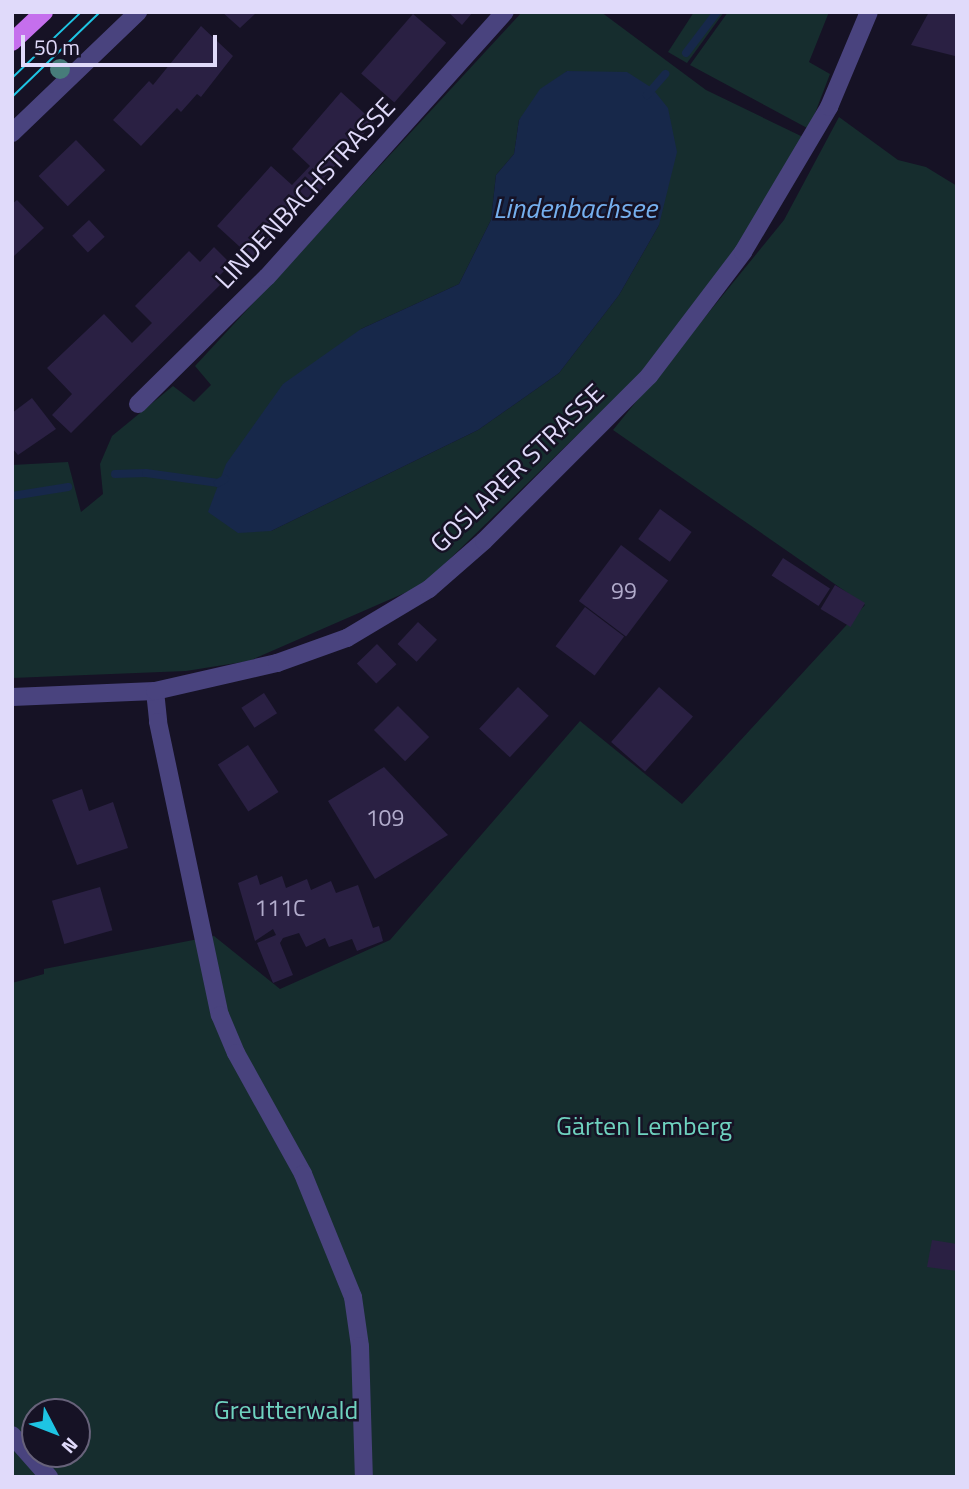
<!DOCTYPE html>
<meta charset="utf-8">
<style>
body{margin:0}
#map{position:relative;width:969px;height:1489px;overflow:hidden;background:#161225;font-family:"Titillium Web",sans-serif}
div>[style]{position:absolute}
.green>*{inset:0;background:#162d2e}
.water>*{inset:0;background:#17284a}
.stream>*{height:8px;margin:-4px;padding:0 4px;transform-origin:4px;border-radius:4px;background:#17284a}
.building>*{inset:0;background:#2a2043;transform-origin:0 0}
.minor>*{height:18px;margin:-9px;padding:0 9px;transform-origin:9px;border-radius:9px;background:#49437e}
.major>*{height:18px;margin:-9px;padding:0 9px;transform-origin:9px;border-radius:9px;background:#c56fed}
.tram>*{height:2px;margin:-1px;padding:0 1px;transform-origin:1px;border-radius:1px;background:#1ec4e3}
.trees>*{width:20px;height:20px;margin:-10px;border-radius:50%;background:#477c7a}
span{translate:-50% -50%;white-space:nowrap;text-align:center;line-height:1.15;-webkit-text-stroke:5px #161225;paint-order:stroke}
.number-label{font-size:23px;color:#b2accc}
.number-label span{-webkit-text-stroke-width:0}
.street-label{font-size:26px;color:#e0dafa}
.park-label{font-size:26px;color:#6fd2bf}
.water-label{font-size:28px;color:#75afee;font-style:italic}
.frame{position:absolute;inset:0;border:14px solid #e0dafa;pointer-events:none}
.north{position:absolute;left:21px;top:1398px;width:70px;height:70px;box-sizing:border-box;background:#161225;border:2px solid #67627a;border-radius:50%;rotate:132deg;font-size:19px;font-weight:700;line-height:28px;text-align:center;color:#e0dafa}
.north::after{content:'';display:block;margin:auto;width:24px;height:32px;background:#1ec4e3;clip-path:polygon(50% 0,100% 100%,50% 72%,0 100%)}
.scale{position:absolute;left:21px;top:35px;width:196px;height:32px;box-sizing:border-box;border:4px solid #e0dafa;border-top:0;padding-left:9px;font-size:21px;line-height:24px;white-space:nowrap;color:#e0dafa;-webkit-text-stroke:5px #161225;paint-order:stroke}
</style>
<div id="map">
<div class="green">
<i style="clip-path:polygon(evenodd,522px 12px,601px 12px,706px 90px,803px 137px,736px 248px,643px 371px,423px 585px,249px 661px,186px 671px,12px 678px,12px 465px,68px 462px,81px 512px,103px 494px,100px 464px,112px 436px,173px 386px,194px 402px,211px 385px,195px 366px,522px 12px,567px 71px,589px 73px,659px 225px,619px 295px,559px 373px,478px 430px,271px 531px,361px 329px,459px 284px,491px 220px,496px 175px,514px 154px,519px 120px,567px 71px)"></i>
<i style="clip-path:polygon(694px 12px,724px 12px,687px 63px,668px 52px)"></i>
<i style="clip-path:polygon(728px 12px,829px 12px,809px 62px,830px 74px,809px 129px,690px 65px)"></i>
<i style="clip-path:polygon(evenodd,839px 117px,898px 160px,926px 167px,957px 186px,957px 1477px,12px 1477px,12px 983px,44px 974px,44px 969px,214px 936px,280px 989px,390px 940px,580px 721px,682px 804px,865px 605px,613px 430px,784px 220px,839px 117px,35px 1412px,77px 1412px,77px 1454px,35px 1454px,35px 1412px)"></i>
</div>
<div class="water">
<i style="clip-path:polygon(567px 71px,627px 72px,652px 88px,668px 108px,677px 152px,659px 225px,619px 295px,559px 373px,478px 430px,271px 531px,238px 533px,208px 512px,226px 464px,283px 384px,361px 329px,459px 284px,491px 220px,496px 175px,514px 154px,519px 120px,540px 89px)"></i>
</div>
<div class="stream">
<i style="left:686px;top:53px;width:51px;rotate:-52.9deg"></i>
<i style="left:647px;top:95px;width:28px;rotate:-49deg"></i>
<i style="left:115px;top:474px;width:31px;rotate:-2deg"></i>
<i style="left:146px;top:473px;width:73px;rotate:7.9deg"></i>
<i style="left:218px;top:483px;width:8px;rotate:-30deg"></i>
<i style="left:12px;top:496px;width:57px;rotate:-9.1deg"></i>
</div>
<div class="building">
<i style="clip-path:polygon(222px 12px,257px 12px,240px 28px)"></i>
<i style="clip-path:polygon(448px 12px,473px 12px,462px 25px)"></i>
<i style="clip-path:polygon(929px 12px,957px 12px,955px 56px,911px 45px)"></i>
<i style="left:413px;top:14px;width:44px;height:79px;rotate:41deg"></i>
<i style="clip-path:polygon(201px 26px,233px 56px,201px 97px,197px 94px,181px 112px,177px 108px,141px 146px,113px 120px,149px 81px,153px 85px)"></i>
<i style="clip-path:polygon(341px 92px,374px 122px,324px 178px,328px 182px,311px 201px,306px 197px,252px 258px,217px 226px,271px 166px,292px 185px,310px 166px,292px 149px)"></i>
<i style="left:76px;top:140px;width:42px;height:52px;rotate:46deg"></i>
<i style="clip-path:polygon(17px 200px,44px 228px,14px 256px,12px 204px)"></i>
<i style="left:89px;top:220px;width:23px;height:23px;rotate:47deg"></i>
<i style="clip-path:polygon(214px 247px,231px 264px,216px 279px,221px 284px,71px 433px,52px 415px,72px 394px,47px 368px,104px 314px,132px 343px,152px 323px,135px 306px,189px 251px,200px 262px)"></i>
<i style="clip-path:polygon(32px 398px,56px 429px,18px 455px,12px 448px,12px 413px)"></i>
<i style="left:660px;top:509px;width:39px;height:37px;rotate:36deg"></i>
<i style="left:621px;top:545px;width:59px;height:70px;rotate:37deg"></i>
<i style="left:783px;top:558px;width:56px;height:21px;rotate:33deg"></i>
<i style="left:835px;top:585px;width:35px;height:28px;rotate:31deg"></i>
<i style="left:585px;top:607px;width:49px;height:49px;rotate:37deg"></i>
<i style="left:418px;top:622px;width:26px;height:30px;rotate:43deg"></i>
<i style="left:377px;top:644px;width:28px;height:28px;rotate:46deg"></i>
<i style="left:518px;top:687px;width:42px;height:57px;rotate:43deg"></i>
<i style="left:659px;top:687px;width:45px;height:73px;rotate:41deg"></i>
<i style="left:264px;top:693px;width:24px;height:27px;rotate:57deg"></i>
<i style="left:398px;top:706px;width:44px;height:34px;rotate:45deg"></i>
<i style="left:248px;top:745px;width:56px;height:36px;rotate:57deg"></i>
<i style="clip-path:polygon(384px 767px,448px 835px,375px 879px,328px 801px)"></i>
<i style="clip-path:polygon(82px 789px,89px 811px,113px 802px,128px 848px,77px 865px,52px 800px)"></i>
<i style="clip-path:polygon(257px 875px,260px 885px,282px 876px,286px 888px,307px 879px,311px 890px,331px 881px,336px 893px,358px 885px,373px 928px,379px 926px,383px 941px,357px 951px,352px 939px,329px 947px,325px 938px,306px 947px,299px 933px,283px 938px,280px 943px,293px 975px,273px 983px,257px 943px,276px 935px,273px 929px,255px 941px,238px 883px)"></i>
<i style="left:100px;top:887px;width:45px;height:50px;rotate:74deg"></i>
<i style="clip-path:polygon(932px 1240px,957px 1244px,957px 1271px,927px 1267px)"></i>
</div>
<div class="minor">
<i style="left:12px;top:133px;width:175px;rotate:-43.8deg"></i>
<i style="left:138px;top:404px;width:181px;rotate:-44.6deg"></i>
<i style="left:267px;top:277px;width:356px;rotate:-48.1deg"></i>
<i style="left:155px;top:691px;width:31px;rotate:84deg"></i>
<i style="left:158px;top:722px;width:299px;rotate:78.1deg"></i>
<i style="left:220px;top:1015px;width:41px;rotate:67.2deg"></i>
<i style="left:236px;top:1053px;width:138px;rotate:61deg"></i>
<i style="left:303px;top:1174px;width:133px;rotate:67.9deg"></i>
<i style="left:353px;top:1297px;width:49px;rotate:81.9deg"></i>
<i style="left:360px;top:1346px;width:131px;rotate:88.3deg"></i>
<i style="left:12px;top:697px;width:143px;rotate:-2.4deg"></i>
<i style="left:155px;top:691px;width:125px;rotate:-12.9deg"></i>
<i style="left:277px;top:663px;width:74px;rotate:-19.7deg"></i>
<i style="left:347px;top:638px;width:96px;rotate:-30.9deg"></i>
<i style="left:429px;top:589px;width:73px;rotate:-41.1deg"></i>
<i style="left:484px;top:541px;width:233px;rotate:-45deg"></i>
<i style="left:649px;top:376px;width:156px;rotate:-52.8deg"></i>
<i style="left:743px;top:252px;width:169px;rotate:-59.3deg"></i>
<i style="left:829px;top:107px;width:103px;rotate:-67.2deg"></i>
<i style="left:12px;top:1435px;width:56px;rotate:48.6deg"></i>
</div>
<div class="major">
<i style="left:12px;top:42px;width:44px;rotate:-43.2deg"></i>
</div>
<div class="tram">
<i style="left:12px;top:78px;width:95px;rotate:-43.7deg"></i>
<i style="left:12px;top:97px;width:122px;rotate:-44deg"></i>
</div>
<div class="trees">
<i style="left:60px;top:69px"></i>
</div>
<div class="number-label">
<span style="left:624px;top:591px">99</span>
<span style="left:385px;top:818px">109</span>
<span style="left:280px;top:908px">111C</span>
</div>
<div class="street-label">
<span style="left:305px;top:193px;rotate:-47deg">LINDENBACHSTRASSE</span>
<span style="left:517px;top:468px;rotate:-44deg">GOSLARER STRASSE</span>
</div>
<div class="park-label">
<span style="left:644px;top:1126px">Gärten Lemberg</span>
<span style="left:286px;top:1410px">Greutterwald</span>
</div>
<div class="water-label">
<span style="left:575px;top:208px">Lindenbachsee</span>
</div>
<div class="frame"></div>
<div class="north">N</div>
<div class="scale">50 m</div>
</div>
